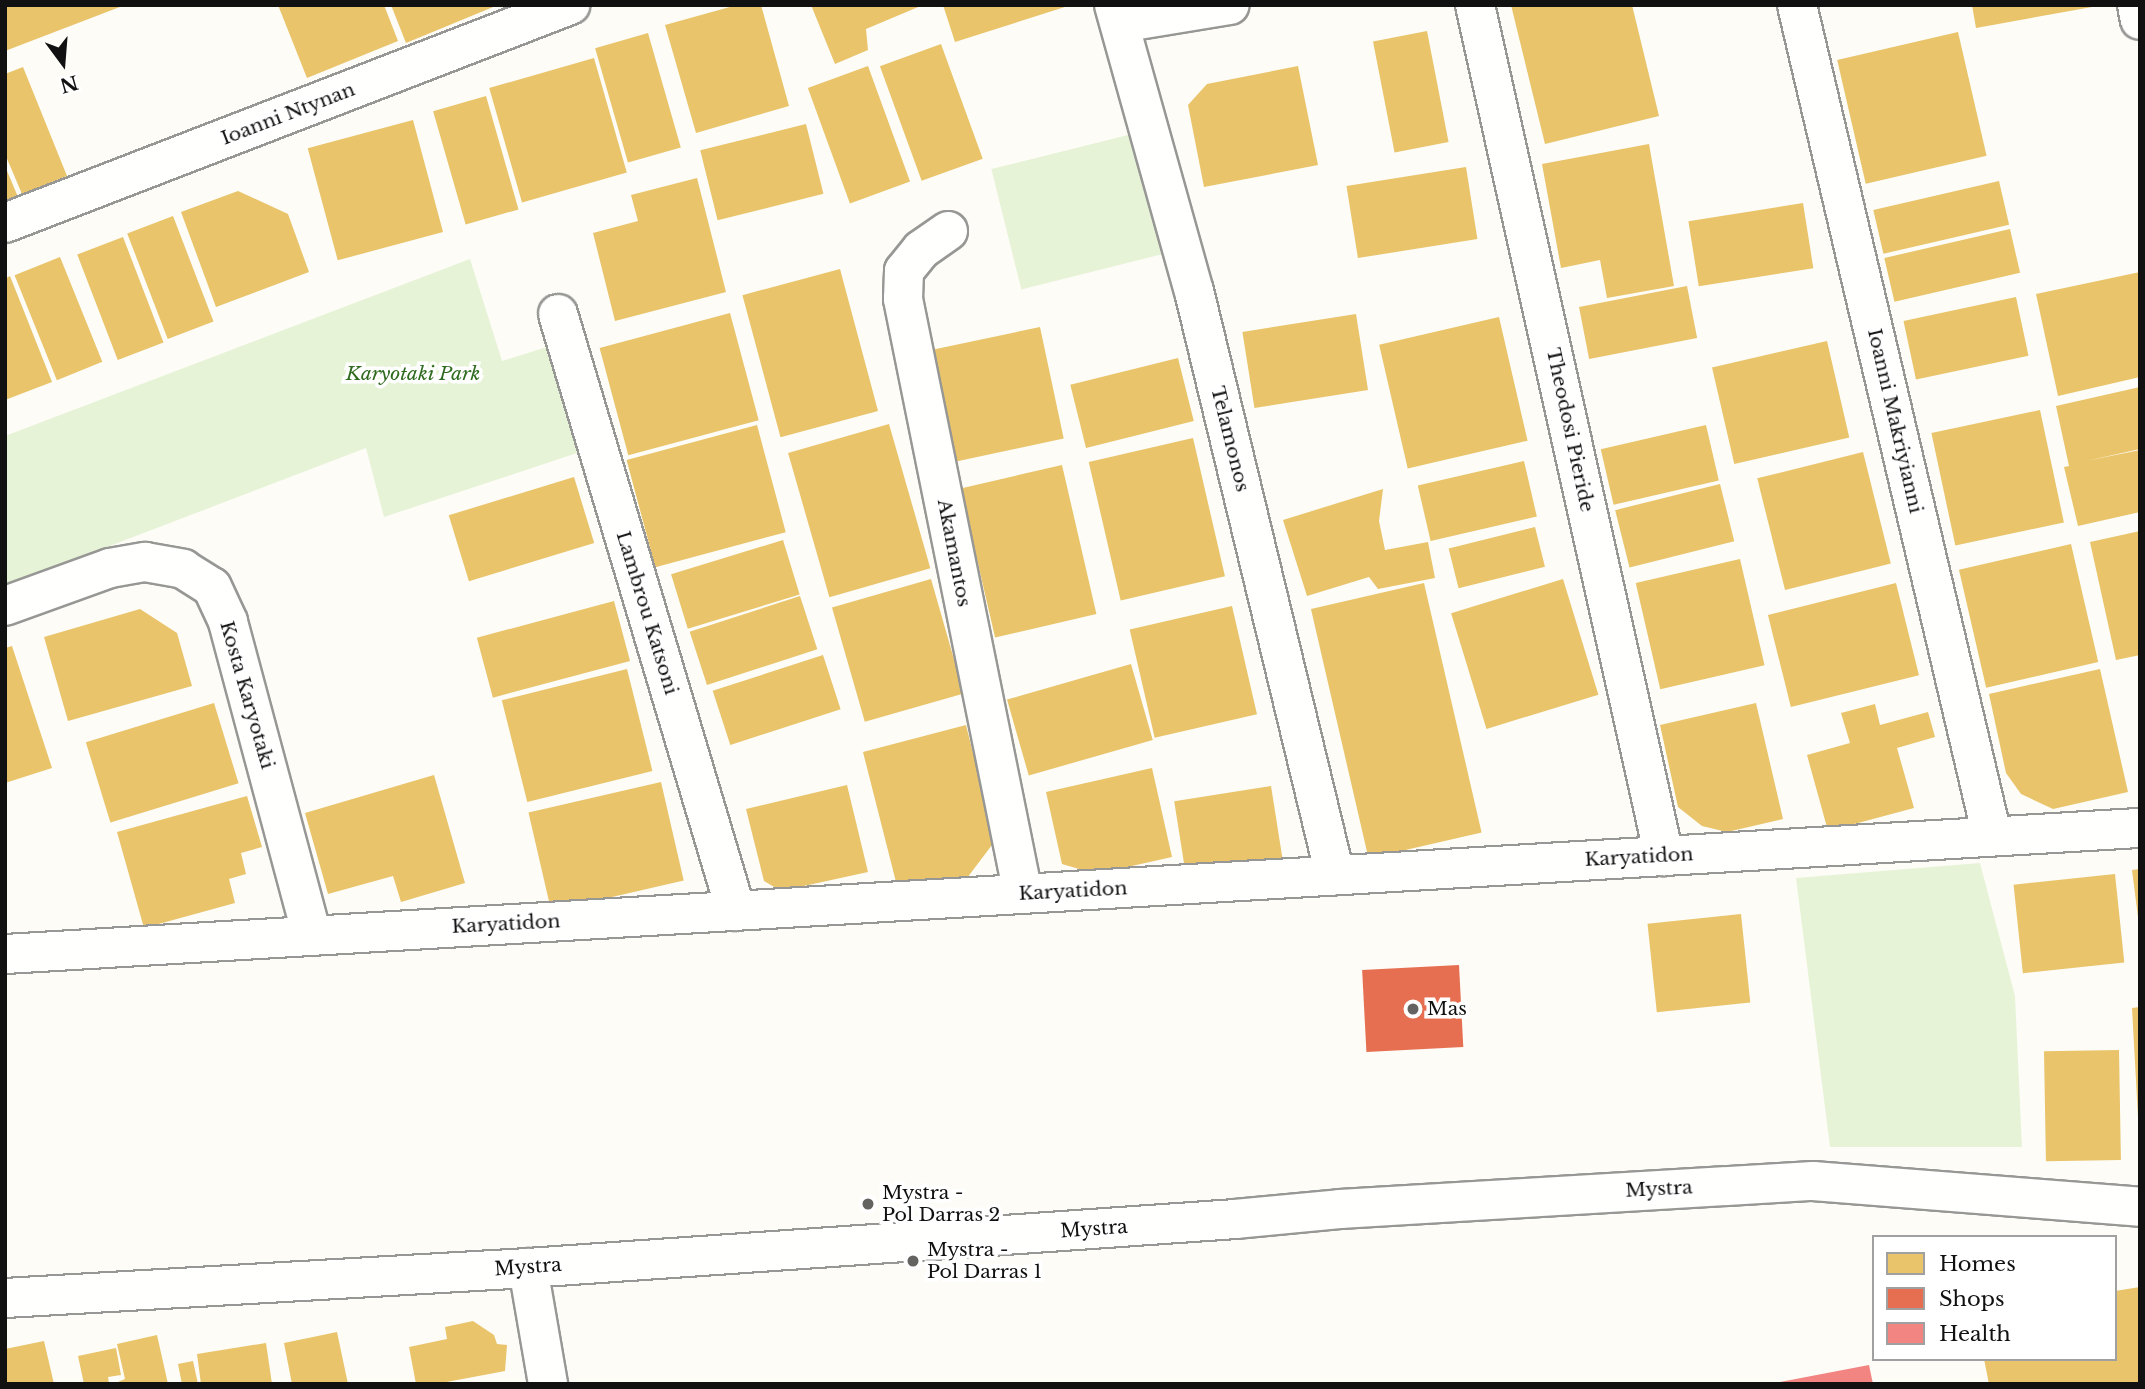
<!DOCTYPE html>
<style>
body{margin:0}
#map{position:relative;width:2145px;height:1389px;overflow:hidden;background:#fdfcf7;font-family:"Libre Baskerville",serif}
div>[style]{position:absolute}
.green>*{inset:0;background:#e7f3d7;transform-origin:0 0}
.homes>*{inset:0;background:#e9c46a;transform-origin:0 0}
.shops>*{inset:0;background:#e76f51;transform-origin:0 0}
.health>*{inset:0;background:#f28482}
.roads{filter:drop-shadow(2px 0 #979795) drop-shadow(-2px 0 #979795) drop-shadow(0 2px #979795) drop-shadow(0 -2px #979795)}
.minor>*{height:38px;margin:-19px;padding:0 19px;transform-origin:19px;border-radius:19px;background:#fffffe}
.dots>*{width:19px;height:19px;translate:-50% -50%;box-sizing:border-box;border:4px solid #fff;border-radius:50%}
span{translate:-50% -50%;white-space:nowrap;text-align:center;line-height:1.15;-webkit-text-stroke:7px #fff;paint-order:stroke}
.street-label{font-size:19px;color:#111}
.park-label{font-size:19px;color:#2f6b1f;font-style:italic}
.poi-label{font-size:19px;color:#111}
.left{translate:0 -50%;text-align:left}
.frame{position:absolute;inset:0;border:7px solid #111;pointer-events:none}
.legend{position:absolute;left:1872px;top:1235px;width:245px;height:126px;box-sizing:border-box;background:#fff;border:2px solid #a0a0a0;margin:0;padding:9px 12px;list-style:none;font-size:21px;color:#111}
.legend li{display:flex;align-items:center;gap:14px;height:35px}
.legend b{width:35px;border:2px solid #a0a0a0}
.north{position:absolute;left:28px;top:28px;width:70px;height:70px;-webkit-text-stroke:5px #fff;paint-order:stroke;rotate:164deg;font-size:19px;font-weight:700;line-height:28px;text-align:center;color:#111}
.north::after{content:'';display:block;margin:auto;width:24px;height:32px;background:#111;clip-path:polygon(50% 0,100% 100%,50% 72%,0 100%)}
</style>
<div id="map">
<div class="green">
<i style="left:1132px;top:134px;width:124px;height:145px;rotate:76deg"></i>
<i style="clip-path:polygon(470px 259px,502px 361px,550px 346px,580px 452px,384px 517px,366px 448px,5px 586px,5px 436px)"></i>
<i style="clip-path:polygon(1980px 863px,2015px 996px,2022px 1147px,1830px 1147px,1796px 878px)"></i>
</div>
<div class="homes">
<i style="clip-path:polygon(5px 5px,125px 5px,5px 51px)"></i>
<i style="clip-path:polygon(278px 5px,384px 5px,398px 41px,307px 78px)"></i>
<i style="clip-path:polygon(391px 5px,498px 5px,406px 43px)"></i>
<i style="clip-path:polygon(737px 5px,761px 5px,789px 106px,696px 133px,665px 25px)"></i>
<i style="clip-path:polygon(811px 5px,923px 5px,866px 29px,868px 50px,835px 64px)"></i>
<i style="clip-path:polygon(943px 5px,1068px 5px,1068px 6px,955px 42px)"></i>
<i style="clip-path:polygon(1511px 5px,1632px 5px,1659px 116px,1545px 144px)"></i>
<i style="clip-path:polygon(1972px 5px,2092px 5px,2092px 7px,1976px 28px)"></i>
<i style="left:1427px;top:31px;width:113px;height:55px;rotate:79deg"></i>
<i style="left:1958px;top:32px;width:127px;height:124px;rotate:77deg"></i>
<i style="left:648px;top:33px;width:119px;height:55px;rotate:74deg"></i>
<i style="left:941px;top:44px;width:122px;height:65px;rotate:70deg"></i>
<i style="left:594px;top:58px;width:119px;height:109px;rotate:74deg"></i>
<i style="left:868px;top:66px;width:123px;height:64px;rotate:70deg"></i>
<i style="clip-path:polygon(1298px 66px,1318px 165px,1204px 187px,1188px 105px,1207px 84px)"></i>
<i style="clip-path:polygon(23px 67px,67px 176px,22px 194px,5px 154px,5px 74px)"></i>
<i style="left:486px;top:96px;width:118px;height:55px;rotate:74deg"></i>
<i style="left:413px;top:120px;width:116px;height:109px;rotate:75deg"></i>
<i style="left:806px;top:124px;width:72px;height:109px;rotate:76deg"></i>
<i style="clip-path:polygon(1649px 144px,1674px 286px,1607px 298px,1600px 260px,1561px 268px,1542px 164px)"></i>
<i style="clip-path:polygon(5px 166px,18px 197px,5px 202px)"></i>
<i style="left:1466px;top:167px;width:73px;height:121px;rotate:81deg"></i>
<i style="clip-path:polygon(697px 178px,726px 292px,615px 321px,593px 233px,638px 221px,631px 195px)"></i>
<i style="left:1999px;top:181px;width:45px;height:129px;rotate:77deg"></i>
<i style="clip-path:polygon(238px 191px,288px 214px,309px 272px,216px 307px,181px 212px)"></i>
<i style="left:1803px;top:203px;width:66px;height:116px;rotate:81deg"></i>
<i style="left:173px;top:216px;width:113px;height:49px;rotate:69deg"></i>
<i style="left:2010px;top:229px;width:45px;height:129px;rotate:77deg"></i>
<i style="left:123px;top:237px;width:113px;height:49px;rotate:69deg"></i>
<i style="left:60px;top:257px;width:113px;height:49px;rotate:68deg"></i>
<i style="left:840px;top:269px;width:147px;height:101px;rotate:75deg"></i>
<i style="clip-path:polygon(2140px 272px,2140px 377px,2058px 396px,2036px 294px)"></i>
<i style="clip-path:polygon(10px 276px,52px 382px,5px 400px,5px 279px)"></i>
<i style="left:1687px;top:286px;width:53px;height:110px;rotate:79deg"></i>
<i style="left:2016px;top:297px;width:60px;height:115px;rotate:78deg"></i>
<i style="left:730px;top:313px;width:111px;height:135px;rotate:75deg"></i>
<i style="left:1356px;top:314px;width:77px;height:115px;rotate:81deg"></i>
<i style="left:1499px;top:317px;width:127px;height:123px;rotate:77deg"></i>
<i style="left:1040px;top:327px;width:114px;height:110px;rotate:78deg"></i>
<i style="left:1827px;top:341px;width:99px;height:118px;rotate:77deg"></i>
<i style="left:1178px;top:358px;width:65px;height:111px;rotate:76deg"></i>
<i style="clip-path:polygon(2140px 387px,2140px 449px,2086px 461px,2140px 450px,2140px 512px,2078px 526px,2064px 467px,2069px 466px,2056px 406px)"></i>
<i style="left:2040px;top:410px;width:115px;height:111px;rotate:78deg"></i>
<i style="left:889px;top:424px;width:150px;height:105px;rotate:74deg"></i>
<i style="left:757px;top:425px;width:111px;height:135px;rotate:75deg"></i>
<i style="left:1706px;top:425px;width:57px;height:108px;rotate:77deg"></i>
<i style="left:1193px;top:438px;width:142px;height:107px;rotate:77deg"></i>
<i style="left:1863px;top:452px;width:115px;height:109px;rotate:76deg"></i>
<i style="left:1524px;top:461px;width:57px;height:109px;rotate:77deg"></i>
<i style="left:1062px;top:465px;width:153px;height:104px;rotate:77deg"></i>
<i style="left:574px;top:477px;width:69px;height:131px;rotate:73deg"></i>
<i style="left:1720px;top:484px;width:59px;height:108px;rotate:76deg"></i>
<i style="clip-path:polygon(1383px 489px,1379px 521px,1385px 550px,1428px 542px,1435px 578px,1378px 589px,1369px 577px,1307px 596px,1283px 520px)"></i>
<i style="left:1535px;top:527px;width:41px;height:89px;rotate:76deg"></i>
<i style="clip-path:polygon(2140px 531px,2140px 655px,2116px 660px,2090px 542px)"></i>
<i style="left:783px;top:540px;width:57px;height:117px;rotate:73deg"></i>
<i style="left:2071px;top:544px;width:121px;height:115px;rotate:77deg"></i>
<i style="left:1740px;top:559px;width:109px;height:107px;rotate:77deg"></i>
<i style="left:931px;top:579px;width:119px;height:103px;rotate:74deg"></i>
<i style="left:1563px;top:579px;width:121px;height:117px;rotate:73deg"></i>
<i style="left:1424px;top:583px;width:256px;height:116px;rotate:77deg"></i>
<i style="left:1896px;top:583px;width:95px;height:132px;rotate:76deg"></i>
<i style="left:800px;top:596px;width:56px;height:116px;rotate:72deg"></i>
<i style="left:614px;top:601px;width:62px;height:142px;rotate:75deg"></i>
<i style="left:1232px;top:606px;width:111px;height:105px;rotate:77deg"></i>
<i style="clip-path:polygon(140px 609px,177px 633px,192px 686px,68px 721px,44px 637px)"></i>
<i style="clip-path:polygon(12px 646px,52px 768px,5px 783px,5px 648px)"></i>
<i style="left:823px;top:655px;width:57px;height:116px;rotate:72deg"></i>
<i style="left:1131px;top:664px;width:79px;height:129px;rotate:74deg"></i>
<i style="left:627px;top:669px;width:105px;height:129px;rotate:76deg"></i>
<i style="clip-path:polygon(2100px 669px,2128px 792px,2053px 809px,2021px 794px,2006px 773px,1989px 694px)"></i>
<i style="left:214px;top:703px;width:84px;height:134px;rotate:73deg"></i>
<i style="clip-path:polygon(1756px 703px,1783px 819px,1727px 832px,1702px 826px,1678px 807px,1660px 725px)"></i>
<i style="clip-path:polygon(1875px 704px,1880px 725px,1928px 712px,1935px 737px,1897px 748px,1914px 808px,1828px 831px,1807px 755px,1850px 743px,1841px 713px)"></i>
<i style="clip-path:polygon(966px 725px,995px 841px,964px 882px,896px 882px,863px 752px)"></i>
<i style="clip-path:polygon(1152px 768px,1172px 857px,1096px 874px,1062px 864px,1046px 792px)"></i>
<i style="clip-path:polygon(434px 775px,465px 883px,401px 902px,393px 876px,328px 894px,305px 813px)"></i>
<i style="left:661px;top:782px;width:101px;height:136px;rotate:77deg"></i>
<i style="clip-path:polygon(847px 785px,868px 872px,781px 891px,764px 881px,746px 809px)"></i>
<i style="left:1271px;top:786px;width:75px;height:98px;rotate:81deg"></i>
<i style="clip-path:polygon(247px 796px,262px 847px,241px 853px,246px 874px,229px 879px,235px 903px,144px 928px,117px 832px)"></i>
<i style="clip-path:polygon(2140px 869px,2140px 916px,2138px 917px,2132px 870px)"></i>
<i style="left:2115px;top:874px;width:89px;height:102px;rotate:84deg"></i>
<i style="left:1741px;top:914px;width:89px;height:94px;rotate:84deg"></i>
<i style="clip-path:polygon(2140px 1007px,2140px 1117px,2138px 1117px,2132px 1008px)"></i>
<i style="left:2119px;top:1050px;width:110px;height:75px;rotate:89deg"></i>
<i style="clip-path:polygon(2140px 1287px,2140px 1384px,1989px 1384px,1984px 1359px,2115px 1359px,2115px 1291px)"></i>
<i style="clip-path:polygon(473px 1321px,494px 1335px,497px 1344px,507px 1345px,505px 1371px,436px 1384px,416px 1384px,409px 1347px,447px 1339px,445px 1327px)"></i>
<i style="clip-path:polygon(337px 1332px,348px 1384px,292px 1384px,284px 1343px)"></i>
<i style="clip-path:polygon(157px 1335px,168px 1384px,113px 1384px,125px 1379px,117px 1344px)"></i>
<i style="clip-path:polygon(44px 1341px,54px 1384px,5px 1384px,5px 1349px)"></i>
<i style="clip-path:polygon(266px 1343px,272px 1384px,201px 1384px,197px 1354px)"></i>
<i style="clip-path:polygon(116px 1348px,121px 1375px,108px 1377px,109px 1384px,84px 1384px,78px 1356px)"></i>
<i style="clip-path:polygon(193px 1361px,198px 1384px,182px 1384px,178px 1364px)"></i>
</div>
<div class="shops">
<i style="left:1459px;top:965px;width:82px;height:97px;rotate:87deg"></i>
</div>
<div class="health">
<i style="clip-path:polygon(1869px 1365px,1873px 1384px,1780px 1384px,1780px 1382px)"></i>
</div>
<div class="roads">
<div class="minor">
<i style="left:1114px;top:5px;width:297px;rotate:74.4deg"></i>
<i style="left:1194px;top:291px;width:601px;rotate:76.43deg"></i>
<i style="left:1475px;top:5px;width:872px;rotate:77.48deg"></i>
<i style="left:1797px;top:5px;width:854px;rotate:76.79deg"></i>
<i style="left:2137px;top:5px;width:15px;rotate:79deg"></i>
<i style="left:1120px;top:23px;width:111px;rotate:-9.3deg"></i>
<i style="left:5px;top:223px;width:606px;rotate:-21.1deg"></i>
<i style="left:948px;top:231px;width:33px;rotate:145deg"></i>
<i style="left:921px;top:250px;width:27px;rotate:129deg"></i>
<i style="left:904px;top:271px;width:28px;rotate:92deg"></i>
<i style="left:903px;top:299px;width:607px;rotate:78.6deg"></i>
<i style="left:558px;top:314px;width:623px;rotate:73.4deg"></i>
<i style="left:5px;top:606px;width:112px;rotate:-19.9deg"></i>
<i style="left:110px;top:568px;width:36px;rotate:-10deg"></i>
<i style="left:145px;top:562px;width:39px;rotate:10deg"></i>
<i style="left:183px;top:569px;width:34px;rotate:32deg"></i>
<i style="left:212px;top:587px;width:38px;rotate:65deg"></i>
<i style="left:228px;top:622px;width:324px;rotate:75deg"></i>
<i style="left:5px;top:954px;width:2139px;rotate:-3.38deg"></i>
<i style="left:528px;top:1268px;width:118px;rotate:80.2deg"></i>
<i style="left:5px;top:1298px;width:524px;rotate:-3.28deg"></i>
<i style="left:528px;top:1268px;width:709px;rotate:-3.96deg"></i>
<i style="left:1235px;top:1219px;width:105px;rotate:-5.4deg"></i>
<i style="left:1340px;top:1209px;width:474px;rotate:-3.4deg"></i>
<i style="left:1813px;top:1181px;width:328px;rotate:4.5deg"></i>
</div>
</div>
<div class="dots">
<i style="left:1413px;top:1009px;background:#646362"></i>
<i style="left:868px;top:1204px;background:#646362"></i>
<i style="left:913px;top:1261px;background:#646362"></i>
</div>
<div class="street-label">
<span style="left:288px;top:114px;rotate:-21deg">Ioanni Ntynan</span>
<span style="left:1895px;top:421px;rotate:77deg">Ioanni Makriyianni</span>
<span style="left:1570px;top:430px;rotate:78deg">Theodosi Pieride</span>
<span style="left:1230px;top:439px;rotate:76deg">Telamonos</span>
<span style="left:954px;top:553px;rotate:79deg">Akamantos</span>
<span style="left:647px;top:613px;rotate:73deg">Lambrou Katsoni</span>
<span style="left:247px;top:695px;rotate:74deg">Kosta Karyotaki</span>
<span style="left:1639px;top:857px;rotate:-3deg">Karyatidon</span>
<span style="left:1073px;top:891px;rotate:-3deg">Karyatidon</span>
<span style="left:506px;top:924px;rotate:-3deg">Karyatidon</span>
<span style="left:1659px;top:1189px;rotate:-3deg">Mystra</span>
<span style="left:1094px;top:1229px;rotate:-4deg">Mystra</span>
<span style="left:528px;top:1267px;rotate:-4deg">Mystra</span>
</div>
<div class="park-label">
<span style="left:413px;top:374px">Karyotaki Park</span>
</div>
<div class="poi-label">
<span class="left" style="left:1427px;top:1009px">Mas</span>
<span class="left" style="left:882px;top:1204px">Mystra -<br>Pol Darras 2</span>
<span class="left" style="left:927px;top:1261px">Mystra -<br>Pol Darras 1</span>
</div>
<div class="frame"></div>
<ul class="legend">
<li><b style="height:19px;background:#e9c46a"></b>Homes</li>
<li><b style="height:19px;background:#e76f51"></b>Shops</li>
<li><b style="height:19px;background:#f28482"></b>Health</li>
</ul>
<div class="north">N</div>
</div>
